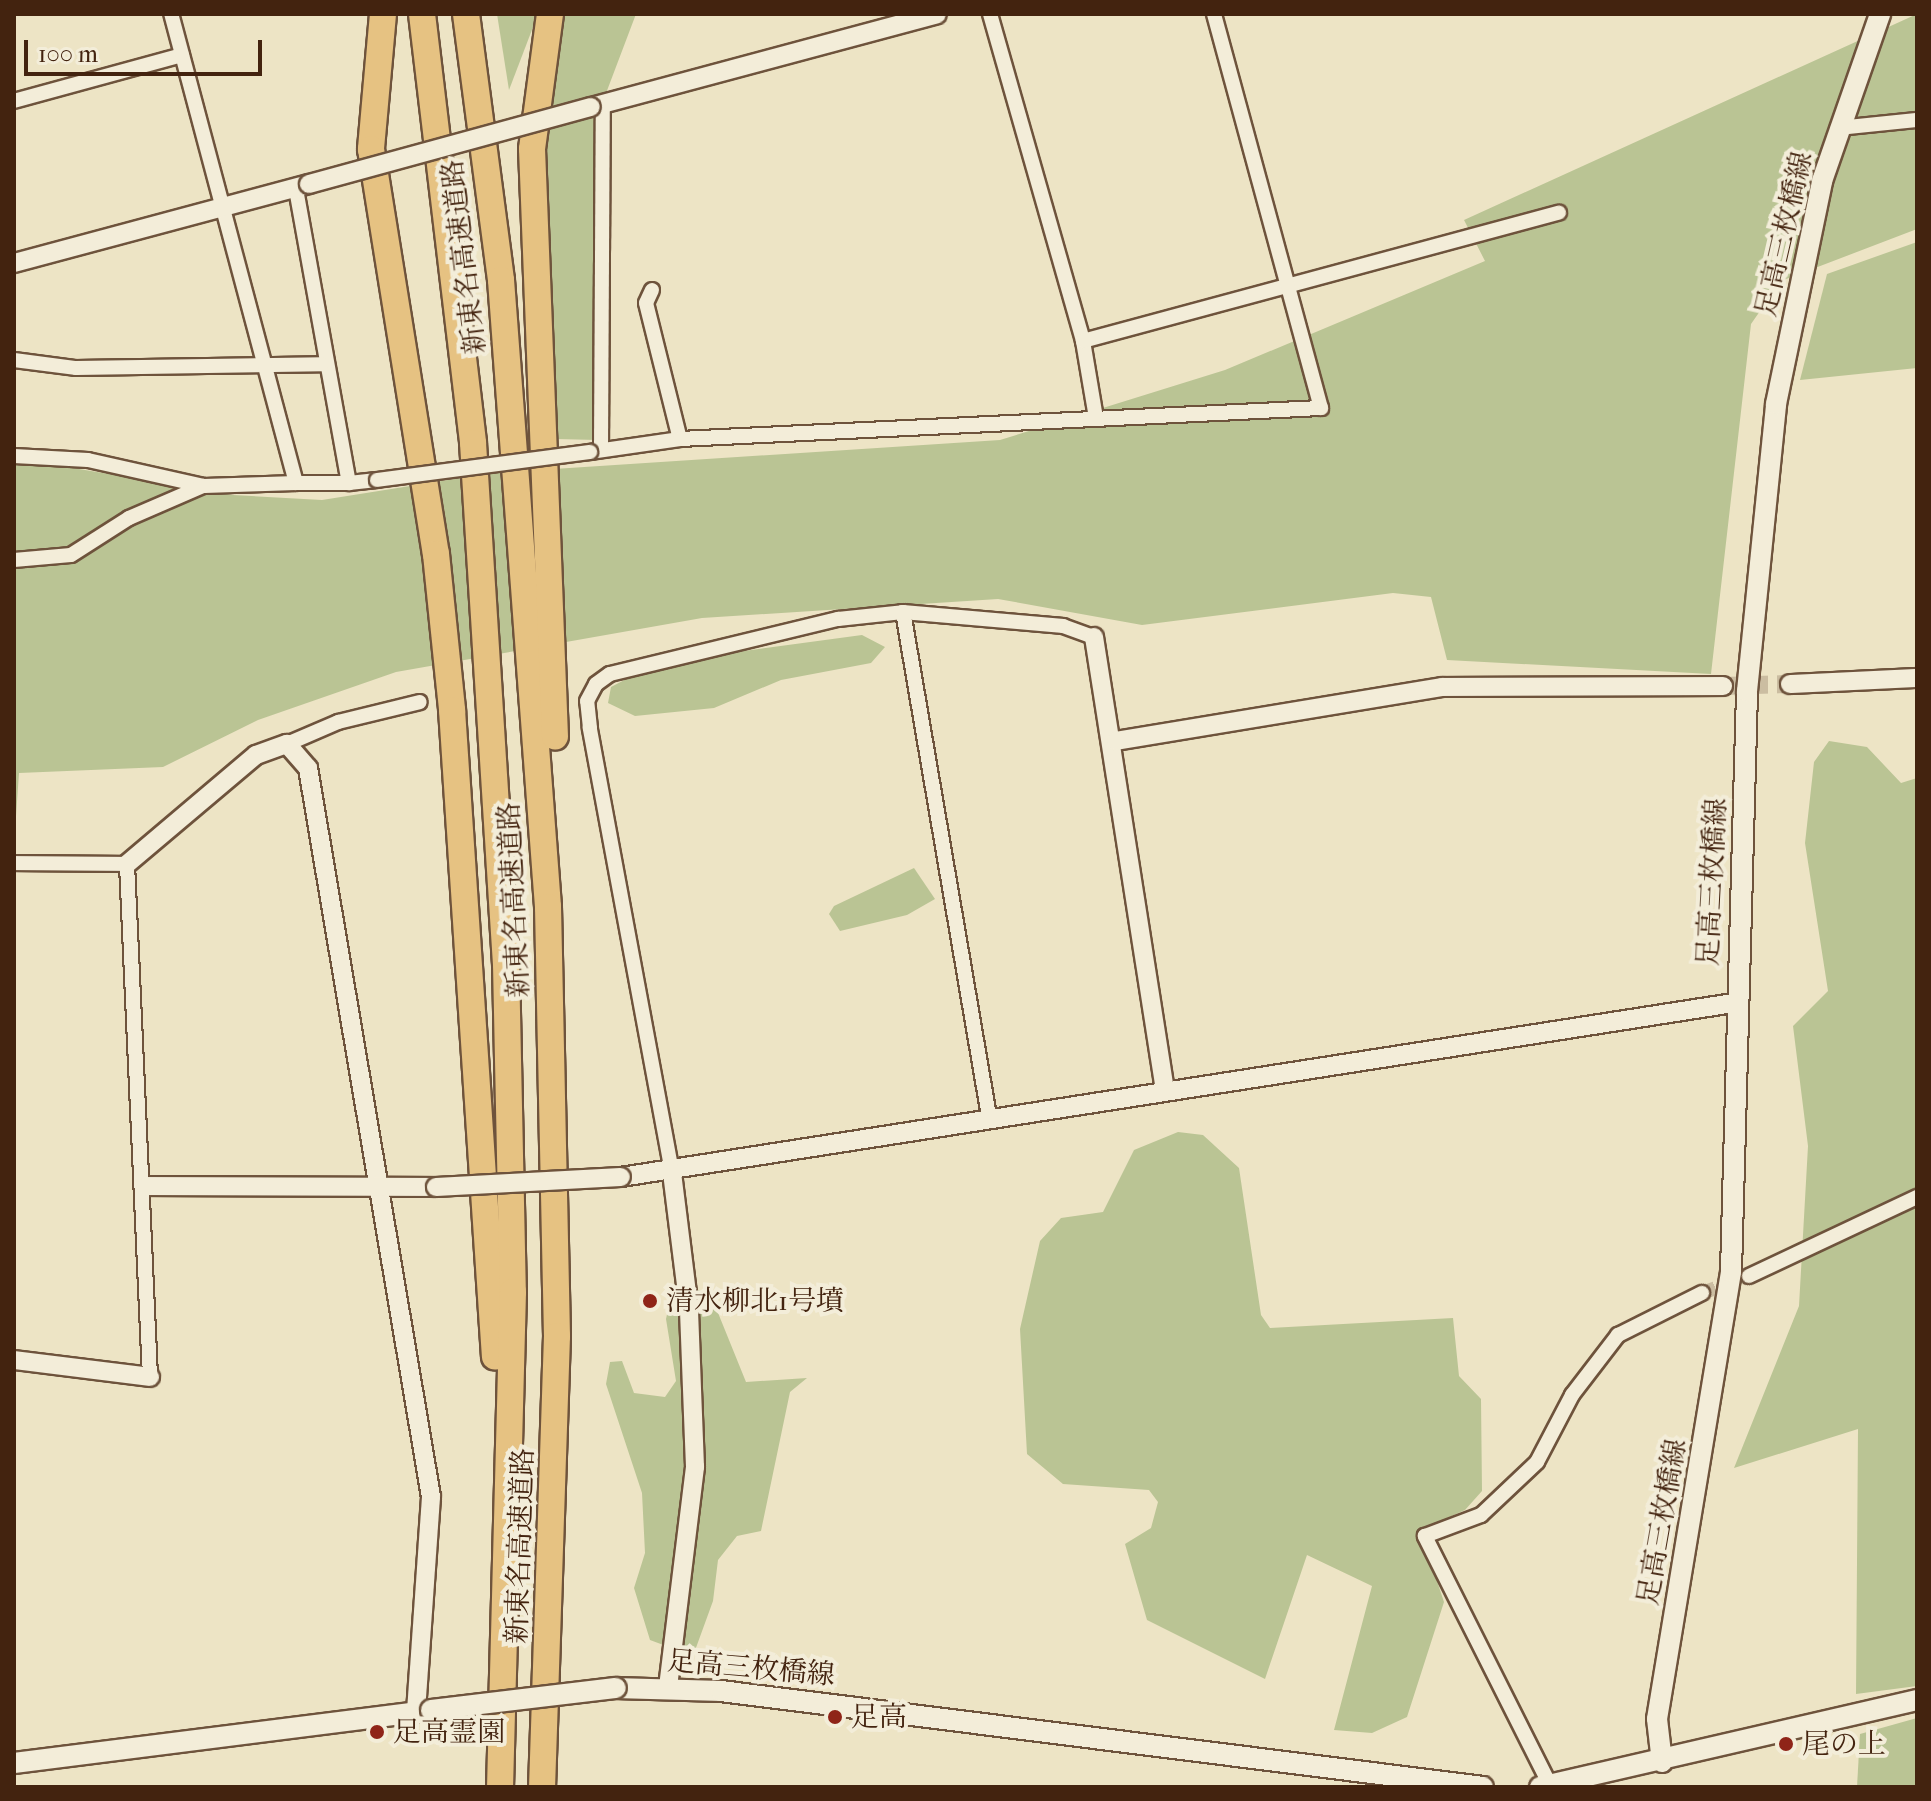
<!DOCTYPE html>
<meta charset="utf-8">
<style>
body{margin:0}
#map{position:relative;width:1931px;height:1801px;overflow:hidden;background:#ede4c5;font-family:"IM FELL French Canon","Noto Serif JP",serif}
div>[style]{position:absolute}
.green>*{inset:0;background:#bac494}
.minor-tunnel>*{height:14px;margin-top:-7px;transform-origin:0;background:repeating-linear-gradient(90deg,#cbbda1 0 14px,transparent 0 21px)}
.tertiary-tunnel>*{height:18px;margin-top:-9px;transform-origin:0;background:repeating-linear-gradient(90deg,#cbbda1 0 18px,transparent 0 27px)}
.roads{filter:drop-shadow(2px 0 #6e533c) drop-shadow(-2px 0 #6e533c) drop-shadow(0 2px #6e533c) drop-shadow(0 -2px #6e533c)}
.minor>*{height:14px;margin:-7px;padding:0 7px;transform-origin:7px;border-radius:7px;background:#f3edd9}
.tertiary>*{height:18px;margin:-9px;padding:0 9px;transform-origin:9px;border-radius:9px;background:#f3edd9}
.secondary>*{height:20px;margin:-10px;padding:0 10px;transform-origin:10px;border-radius:10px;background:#f3edd9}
.motorway>*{height:26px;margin:-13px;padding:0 13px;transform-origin:13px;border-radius:13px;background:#e6c282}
.bridges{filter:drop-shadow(2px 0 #6e533c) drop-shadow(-2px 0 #6e533c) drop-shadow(0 2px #6e533c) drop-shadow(0 -2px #6e533c)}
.minor-bridge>*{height:14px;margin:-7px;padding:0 7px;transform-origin:7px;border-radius:7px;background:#f3edd9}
.tertiary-bridge>*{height:18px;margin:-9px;padding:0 9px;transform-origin:9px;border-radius:9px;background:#f3edd9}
.secondary-bridge>*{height:20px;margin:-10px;padding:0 10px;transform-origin:10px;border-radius:10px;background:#f3edd9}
.dots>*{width:22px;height:22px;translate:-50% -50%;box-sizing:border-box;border:4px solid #f3edd9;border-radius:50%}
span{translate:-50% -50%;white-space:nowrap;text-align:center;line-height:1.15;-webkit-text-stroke:8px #f3edd9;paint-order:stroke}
.street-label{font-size:28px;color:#43230f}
.poi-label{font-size:28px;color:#43230f}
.left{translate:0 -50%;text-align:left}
.frame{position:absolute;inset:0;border:16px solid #43230f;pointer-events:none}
.scale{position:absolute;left:24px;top:40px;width:238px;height:36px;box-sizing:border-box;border:4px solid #43230f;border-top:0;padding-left:10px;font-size:24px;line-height:28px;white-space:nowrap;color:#43230f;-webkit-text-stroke:6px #f3edd9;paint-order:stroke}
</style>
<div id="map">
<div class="green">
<i style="clip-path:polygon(497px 14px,538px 14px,509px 90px)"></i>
<i style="clip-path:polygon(559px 14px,636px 14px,594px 125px,597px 440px,556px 439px,536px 140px)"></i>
<i style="clip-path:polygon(1917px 14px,1917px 229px,1781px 281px,1751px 324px,1711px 674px,1447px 660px,1431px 597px,1393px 593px,1142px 625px,998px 599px,702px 618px,396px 672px,258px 720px,163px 767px,19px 773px,14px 845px,14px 458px,233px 495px,322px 500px,492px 473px,1000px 440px,1225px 370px,1485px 261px,1464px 220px)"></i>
<i style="clip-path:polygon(1917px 242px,1917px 368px,1800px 380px,1827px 274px)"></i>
<i style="clip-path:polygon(862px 635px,885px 647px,871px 663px,781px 680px,714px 708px,635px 716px,608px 703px,611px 687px,634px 675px,700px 657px)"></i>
<i style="clip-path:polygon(1829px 741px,1867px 747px,1901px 783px,1917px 778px,1917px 1686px,1856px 1694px,1858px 1429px,1734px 1468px,1799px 1306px,1808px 1146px,1793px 1026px,1828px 991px,1805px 843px,1814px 762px)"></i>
<i style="clip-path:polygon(914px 868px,935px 899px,907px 915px,840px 931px,829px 914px,834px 906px)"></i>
<i style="clip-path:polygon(1178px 1132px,1203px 1135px,1239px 1168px,1261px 1315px,1270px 1328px,1453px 1318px,1459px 1376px,1481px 1399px,1482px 1491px,1465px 1510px,1420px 1530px,1444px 1602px,1407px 1717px,1372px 1733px,1334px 1730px,1372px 1586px,1307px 1555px,1265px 1679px,1147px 1620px,1125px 1544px,1151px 1528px,1158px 1502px,1149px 1490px,1063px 1484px,1027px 1454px,1020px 1329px,1040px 1241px,1061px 1218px,1103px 1212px,1134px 1150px)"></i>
<i style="clip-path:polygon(690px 1285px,712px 1298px,746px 1382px,807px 1378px,790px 1392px,761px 1531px,737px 1536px,718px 1560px,713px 1601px,693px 1656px,650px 1640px,634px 1588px,645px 1553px,642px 1493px,606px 1384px,610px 1362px,622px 1361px,634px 1393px,665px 1397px,676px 1381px,666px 1319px,673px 1288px)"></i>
<i style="clip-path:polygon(1917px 1718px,1917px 1787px,1857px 1787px,1860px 1734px)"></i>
</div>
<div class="minor-tunnel">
<i style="left:1702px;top:1293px;width:50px;rotate:-19.9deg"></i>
</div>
<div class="tertiary-tunnel">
<i style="left:1723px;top:686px;width:67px;rotate:-1.7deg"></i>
</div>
<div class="roads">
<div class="minor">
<i style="left:990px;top:14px;width:340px;rotate:74.1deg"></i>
<i style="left:1083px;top:341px;width:78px;rotate:80.4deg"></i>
<i style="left:14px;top:101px;width:174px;rotate:-15.3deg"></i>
<i style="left:1838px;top:128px;width:79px;rotate:-5.8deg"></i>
<i style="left:296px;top:189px;width:299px;rotate:79.8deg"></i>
<i style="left:349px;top:483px;width:28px;rotate:-6deg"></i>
<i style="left:652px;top:290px;width:14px;rotate:115deg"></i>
<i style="left:646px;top:303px;width:140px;rotate:76deg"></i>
<i style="left:1083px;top:341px;width:493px;rotate:-15.1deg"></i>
<i style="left:14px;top:360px;width:63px;rotate:7.4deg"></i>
<i style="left:76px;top:368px;width:246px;rotate:-0.9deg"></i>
<i style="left:601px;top:449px;width:345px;rotate:-89.7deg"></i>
<i style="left:590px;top:452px;width:91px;rotate:-8.2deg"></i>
<i style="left:680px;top:439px;width:642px;rotate:-2.77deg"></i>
<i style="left:1321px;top:408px;width:408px;rotate:-105.2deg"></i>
<i style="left:14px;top:456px;width:74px;rotate:3.1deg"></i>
<i style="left:88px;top:460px;width:119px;rotate:12.6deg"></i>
<i style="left:204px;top:486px;width:92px;rotate:-1.9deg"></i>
<i style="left:296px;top:483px;width:485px;rotate:-104.9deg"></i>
<i style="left:296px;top:483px;width:53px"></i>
<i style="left:14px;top:560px;width:57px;rotate:-5deg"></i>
<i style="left:71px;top:555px;width:69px;rotate:-32.5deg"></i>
<i style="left:129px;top:518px;width:81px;rotate:-23.4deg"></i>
<i style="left:903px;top:612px;width:511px;rotate:80.32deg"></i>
<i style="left:287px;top:744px;width:56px;rotate:-23.3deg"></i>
<i style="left:338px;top:722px;width:84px;rotate:-13.7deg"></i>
<i style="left:14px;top:863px;width:113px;rotate:0.5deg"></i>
<i style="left:127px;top:864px;width:514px;rotate:87.43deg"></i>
<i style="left:672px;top:1172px;width:452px;rotate:-100.5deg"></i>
<i style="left:590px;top:728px;width:27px;rotate:-96deg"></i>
<i style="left:587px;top:701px;width:19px;rotate:-62deg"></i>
<i style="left:596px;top:684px;width:17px;rotate:-36deg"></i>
<i style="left:610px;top:674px;width:235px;rotate:-13.6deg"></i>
<i style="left:838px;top:619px;width:65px;rotate:-6.1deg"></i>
<i style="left:903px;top:612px;width:161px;rotate:5deg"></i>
<i style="left:1063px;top:626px;width:33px;rotate:20deg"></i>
<i style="left:1749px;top:1276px;width:186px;rotate:-25.2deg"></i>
<i style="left:1550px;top:1785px;width:279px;rotate:-116.7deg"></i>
<i style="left:1425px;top:1536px;width:60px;rotate:-20.6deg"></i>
<i style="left:1481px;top:1515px;width:77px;rotate:-43.4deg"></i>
<i style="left:1537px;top:1462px;width:76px;rotate:-62.4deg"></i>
<i style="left:1572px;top:1395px;width:76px;rotate:-52.5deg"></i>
<i style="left:1618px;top:1335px;width:94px;rotate:-26.6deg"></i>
</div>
<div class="tertiary">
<i style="left:591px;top:107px;width:358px;rotate:-15deg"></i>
<i style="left:14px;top:263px;width:305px;rotate:-15deg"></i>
<i style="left:1094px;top:637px;width:459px;rotate:81.1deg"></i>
<i style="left:1790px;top:684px;width:127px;rotate:-2.7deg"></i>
<i style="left:1116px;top:741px;width:330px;rotate:-9.4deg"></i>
<i style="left:1442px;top:687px;width:281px;rotate:-0.2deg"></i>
<i style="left:127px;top:864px;width:169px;rotate:-40.2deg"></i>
<i style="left:256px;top:755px;width:33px;rotate:-20deg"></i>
<i style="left:287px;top:744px;width:32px;rotate:49deg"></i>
<i style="left:308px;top:768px;width:739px;rotate:80.42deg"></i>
<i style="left:431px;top:1497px;width:216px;rotate:94deg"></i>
<i style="left:621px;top:1177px;width:1127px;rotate:-8.89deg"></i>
<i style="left:147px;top:1186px;width:289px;rotate:0.2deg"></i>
<i style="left:14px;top:1360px;width:137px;rotate:7.1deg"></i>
<i style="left:668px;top:1687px;width:222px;rotate:-83deg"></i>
<i style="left:695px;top:1467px;width:158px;rotate:-92.2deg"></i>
<i style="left:689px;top:1309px;width:138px;rotate:-97.1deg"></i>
</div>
<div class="secondary">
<i style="left:616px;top:1688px;width:105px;rotate:1.6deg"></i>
<i style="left:721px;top:1691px;width:768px;rotate:7.18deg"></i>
<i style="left:1662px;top:1762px;width:43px;rotate:-96.6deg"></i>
<i style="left:1657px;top:1719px;width:453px;rotate:-80.6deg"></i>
<i style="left:1731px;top:1272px;width:581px;rotate:-88.42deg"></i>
<i style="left:1747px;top:691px;width:288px;rotate:-84.2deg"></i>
<i style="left:1776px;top:404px;width:228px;rotate:-78.3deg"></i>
<i style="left:1822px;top:181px;width:177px;rotate:-70.8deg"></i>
<i style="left:14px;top:1763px;width:420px;rotate:-7.2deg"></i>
<i style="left:1540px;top:1787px;width:387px;rotate:-13deg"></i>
</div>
<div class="motorway">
<i style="left:383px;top:14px;width:136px;rotate:95.1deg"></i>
<i style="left:371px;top:149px;width:410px;rotate:80.9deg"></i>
<i style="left:436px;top:554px;width:157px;rotate:84.1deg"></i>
<i style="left:452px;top:710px;width:648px;rotate:86.2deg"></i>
<i style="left:422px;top:14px;width:432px;rotate:83.2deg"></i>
<i style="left:473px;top:443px;width:522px;rotate:86.38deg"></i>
<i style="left:506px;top:964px;width:328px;rotate:88.8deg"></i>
<i style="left:513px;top:1292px;width:495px;rotate:91.5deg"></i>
<i style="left:466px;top:14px;width:268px;rotate:82.5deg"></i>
<i style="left:501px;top:280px;width:629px;rotate:85.71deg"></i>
<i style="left:548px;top:907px;width:429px;rotate:88.8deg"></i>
<i style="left:557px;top:1336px;width:451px;rotate:91.9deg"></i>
<i style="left:550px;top:14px;width:136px;rotate:97.6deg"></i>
<i style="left:532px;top:149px;width:588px;rotate:87.76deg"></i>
</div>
</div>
<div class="bridges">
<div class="minor-bridge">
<i style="left:377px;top:480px;width:215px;rotate:-7.5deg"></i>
</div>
<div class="tertiary-bridge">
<i style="left:309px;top:184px;width:292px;rotate:-15.3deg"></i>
<i style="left:436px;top:1187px;width:185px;rotate:-3.1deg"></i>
</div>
<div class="secondary-bridge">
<i style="left:431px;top:1710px;width:186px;rotate:-6.8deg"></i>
</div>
</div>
<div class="dots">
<i style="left:650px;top:1301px;background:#8f2418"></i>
<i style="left:835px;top:1717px;background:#8f2418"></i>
<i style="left:377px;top:1732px;background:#8f2418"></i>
<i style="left:1786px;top:1744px;background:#8f2418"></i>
</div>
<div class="street-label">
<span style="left:1784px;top:234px;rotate:-77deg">足高三枚橋線</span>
<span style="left:464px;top:257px;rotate:-97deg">新東名高速道路</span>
<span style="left:1712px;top:882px;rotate:-87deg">足高三枚橋線</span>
<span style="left:514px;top:900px;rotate:-93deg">新東名高速道路</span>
<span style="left:1662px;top:1522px;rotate:-80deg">足高三枚橋線</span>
<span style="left:520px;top:1546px;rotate:-88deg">新東名高速道路</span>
<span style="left:751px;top:1668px;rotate:5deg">足高三枚橋線</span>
</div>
<div class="poi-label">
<span class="left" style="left:666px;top:1301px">清水柳北1号墳</span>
<span class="left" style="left:851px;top:1717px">足高</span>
<span class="left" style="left:393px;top:1732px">足高霊園</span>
<span class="left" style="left:1802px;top:1744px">尾の上</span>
</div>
<div class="frame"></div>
<div class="scale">100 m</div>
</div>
